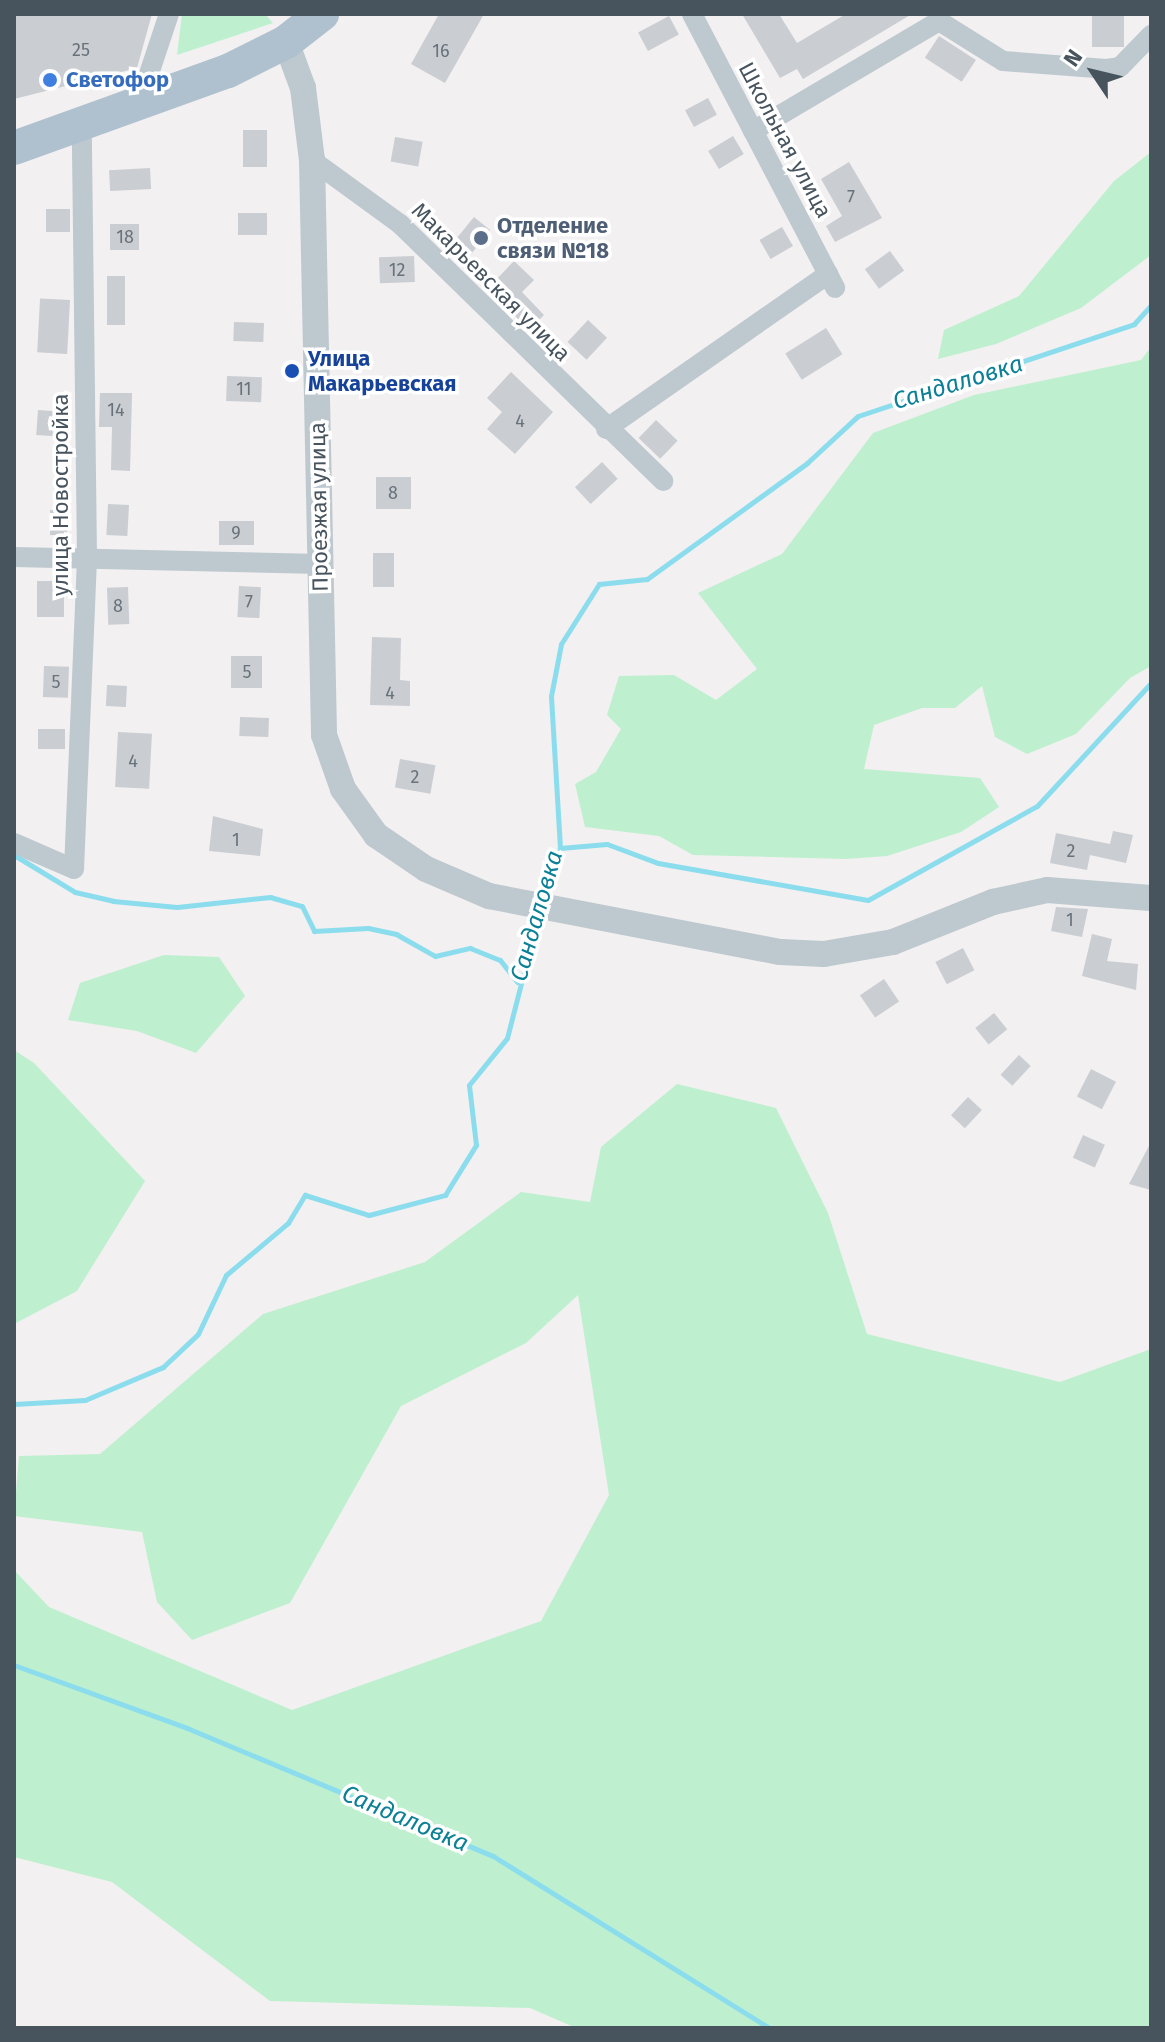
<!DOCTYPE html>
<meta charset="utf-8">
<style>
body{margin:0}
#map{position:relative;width:1165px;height:2042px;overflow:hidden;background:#f2f0f0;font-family:"Fira Sans",sans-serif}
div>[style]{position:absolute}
.green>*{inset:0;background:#bef0cf}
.stream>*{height:5px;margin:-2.5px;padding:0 2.5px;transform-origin:2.5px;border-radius:2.5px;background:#8bdded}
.building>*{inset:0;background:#cacdd2;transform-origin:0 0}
.minor>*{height:20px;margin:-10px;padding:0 10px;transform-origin:10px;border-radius:10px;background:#bdc8cf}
.tertiary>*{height:26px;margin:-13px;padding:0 13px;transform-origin:13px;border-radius:13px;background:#bdc8cf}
.primary>*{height:34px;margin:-17px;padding:0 17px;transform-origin:17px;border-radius:17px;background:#afc1cf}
.dots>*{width:22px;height:22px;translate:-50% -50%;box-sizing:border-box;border:4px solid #fff;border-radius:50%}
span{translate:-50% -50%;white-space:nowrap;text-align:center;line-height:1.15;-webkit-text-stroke:7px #fff;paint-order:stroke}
.number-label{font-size:18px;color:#68727b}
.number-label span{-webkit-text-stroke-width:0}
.shop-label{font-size:22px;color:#366cbe;font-weight:700}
.left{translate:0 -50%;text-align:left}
.street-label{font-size:22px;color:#47545e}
.service-label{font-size:22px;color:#4e5e75;font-weight:700}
.transit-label{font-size:22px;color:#164399;font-weight:700}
.water-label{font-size:24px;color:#0c8096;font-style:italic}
.frame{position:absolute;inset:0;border:16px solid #47545e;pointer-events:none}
.north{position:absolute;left:1053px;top:32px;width:80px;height:80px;-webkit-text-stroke:6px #fff;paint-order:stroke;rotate:305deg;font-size:22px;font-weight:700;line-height:32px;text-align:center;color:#47545e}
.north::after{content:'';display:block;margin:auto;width:28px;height:36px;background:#47545e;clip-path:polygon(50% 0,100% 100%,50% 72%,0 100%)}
</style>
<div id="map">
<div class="green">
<i style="clip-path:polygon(182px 14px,265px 14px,273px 23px,177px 55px)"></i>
<i style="clip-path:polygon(1151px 152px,1151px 255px,1081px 308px,996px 344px,938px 359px,944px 330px,1019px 296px,1114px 181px)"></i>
<i style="clip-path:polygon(1151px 347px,1151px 666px,1130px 678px,1076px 734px,1027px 754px,995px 737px,982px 686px,955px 708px,922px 708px,874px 725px,864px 769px,980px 778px,999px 807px,961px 832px,887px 856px,846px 859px,693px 855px,659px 836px,585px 827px,575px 784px,596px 772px,621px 729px,607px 715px,619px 676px,674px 675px,716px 700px,757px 669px,698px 593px,782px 554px,873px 433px,974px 395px,1141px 360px)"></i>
<i style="clip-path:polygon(164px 955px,219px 957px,245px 996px,196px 1053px,137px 1031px,68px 1020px,80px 983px)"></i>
<i style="clip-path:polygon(14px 1050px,34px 1063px,145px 1181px,77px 1291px,14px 1324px)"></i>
<i style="clip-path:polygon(677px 1084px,776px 1108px,828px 1213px,867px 1334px,1060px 1382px,1151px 1349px,1151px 2028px,576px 2028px,530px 2008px,270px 2001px,112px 1882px,14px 1857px,14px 1570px,49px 1607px,292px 1710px,541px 1621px,609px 1495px,578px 1295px,526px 1343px,401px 1406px,290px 1603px,192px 1640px,157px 1602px,142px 1532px,14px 1516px,19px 1456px,100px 1454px,263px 1314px,425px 1262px,521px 1192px,590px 1202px,601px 1147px)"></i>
</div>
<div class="stream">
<i style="left:560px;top:848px;width:47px;rotate:-4.9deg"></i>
<i style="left:607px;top:844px;width:54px;rotate:20.4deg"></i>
<i style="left:658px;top:863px;width:213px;rotate:10deg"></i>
<i style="left:868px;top:900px;width:193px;rotate:-29.1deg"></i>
<i style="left:1037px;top:806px;width:168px;rotate:-47.2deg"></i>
<i style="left:14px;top:855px;width:71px;rotate:31.2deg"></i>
<i style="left:75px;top:892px;width:39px;rotate:13deg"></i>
<i style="left:113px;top:901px;width:64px;rotate:5.4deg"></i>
<i style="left:177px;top:907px;width:94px;rotate:-6.1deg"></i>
<i style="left:270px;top:897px;width:33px;rotate:16deg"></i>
<i style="left:302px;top:906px;width:28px;rotate:64deg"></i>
<i style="left:314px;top:931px;width:54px;rotate:-3.2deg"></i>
<i style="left:368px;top:928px;width:29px;rotate:12deg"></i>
<i style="left:396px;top:934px;width:45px;rotate:29.4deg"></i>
<i style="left:435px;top:956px;width:36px;rotate:-13deg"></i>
<i style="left:470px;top:948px;width:32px;rotate:22deg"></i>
<i style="left:500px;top:960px;width:28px;rotate:52deg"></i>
<i style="left:543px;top:900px;width:55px;rotate:-71.9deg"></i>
<i style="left:560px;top:848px;width:152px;rotate:-93.4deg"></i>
<i style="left:551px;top:696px;width:53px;rotate:-79.1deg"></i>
<i style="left:561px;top:644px;width:71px;rotate:-57.7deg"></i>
<i style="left:599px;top:584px;width:48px;rotate:-5.9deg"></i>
<i style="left:647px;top:579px;width:198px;rotate:-35.9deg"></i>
<i style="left:807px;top:463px;width:69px;rotate:-42.7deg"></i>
<i style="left:858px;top:416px;width:291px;rotate:-18.4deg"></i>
<i style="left:1134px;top:324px;width:25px;rotate:-48deg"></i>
<i style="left:14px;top:1404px;width:71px;rotate:-3.2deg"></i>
<i style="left:85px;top:1400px;width:85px;rotate:-22.9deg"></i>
<i style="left:163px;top:1367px;width:48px;rotate:-43.3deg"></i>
<i style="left:198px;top:1334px;width:65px;rotate:-64.6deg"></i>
<i style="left:226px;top:1275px;width:81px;rotate:-40deg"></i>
<i style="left:288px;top:1223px;width:33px;rotate:-59deg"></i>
<i style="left:305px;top:1195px;width:67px;rotate:17.4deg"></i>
<i style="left:369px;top:1215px;width:79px;rotate:-14.7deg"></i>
<i style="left:445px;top:1195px;width:59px;rotate:-58.2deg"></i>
<i style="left:476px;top:1145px;width:60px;rotate:-96.7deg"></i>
<i style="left:469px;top:1085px;width:60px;rotate:-51deg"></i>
<i style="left:507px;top:1038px;width:129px;rotate:-75.6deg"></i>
<i style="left:14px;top:1665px;width:184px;rotate:20deg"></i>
<i style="left:187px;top:1728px;width:332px;rotate:22.7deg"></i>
<i style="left:493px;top:1856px;width:325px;rotate:31.9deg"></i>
</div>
<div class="building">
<i style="clip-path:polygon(14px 14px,152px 14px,137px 68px,14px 99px)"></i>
<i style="clip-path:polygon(439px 14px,484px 14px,445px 83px,411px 64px)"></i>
<i style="clip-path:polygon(742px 14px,779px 14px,797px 43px,846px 14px,912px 14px,803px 79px,797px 69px,780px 78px)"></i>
<i style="left:1092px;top:14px;width:32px;height:33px"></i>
<i style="left:669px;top:16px;width:21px;height:35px;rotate:62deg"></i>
<i style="left:939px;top:36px;width:44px;height:26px;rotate:33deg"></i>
<i style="left:708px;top:98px;width:19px;height:26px;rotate:62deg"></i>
<i style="left:243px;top:130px;width:24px;height:37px"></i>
<i style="left:733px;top:136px;width:21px;height:29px;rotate:59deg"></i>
<i style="left:395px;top:137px;width:28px;height:25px;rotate:10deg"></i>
<i style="clip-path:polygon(849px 162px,882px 218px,835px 242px,826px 226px,842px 216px,821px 179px)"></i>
<i style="left:150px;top:168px;width:21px;height:41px;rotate:87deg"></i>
<i style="left:46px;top:209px;width:24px;height:23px"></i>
<i style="left:238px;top:213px;width:29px;height:22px"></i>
<i style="left:474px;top:217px;width:21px;height:31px;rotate:39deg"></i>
<i style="left:110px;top:224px;width:29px;height:26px"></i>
<i style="left:782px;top:227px;width:22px;height:26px;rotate:60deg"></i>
<i style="left:890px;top:251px;width:24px;height:31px;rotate:54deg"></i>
<i style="left:414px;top:256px;width:26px;height:35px;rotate:88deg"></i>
<i style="clip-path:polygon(514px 261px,534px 280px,522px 292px,544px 315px,528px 331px,490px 286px)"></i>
<i style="left:107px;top:276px;width:18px;height:49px"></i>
<i style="left:70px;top:300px;width:54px;height:30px;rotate:93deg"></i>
<i style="left:588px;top:320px;width:26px;height:30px;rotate:43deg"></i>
<i style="left:234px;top:322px;width:30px;height:19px;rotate:2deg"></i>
<i style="left:826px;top:328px;width:31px;height:48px;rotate:58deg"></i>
<i style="clip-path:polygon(511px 372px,553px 412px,515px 454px,487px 429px,502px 412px,487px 398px)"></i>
<i style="left:227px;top:376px;width:35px;height:25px;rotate:2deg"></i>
<i style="clip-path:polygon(100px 393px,132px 393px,130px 471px,111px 470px,112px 427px,99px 427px)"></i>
<i style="left:38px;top:410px;width:31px;height:25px;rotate:4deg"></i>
<i style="left:656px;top:420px;width:30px;height:25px;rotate:44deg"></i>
<i style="left:602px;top:462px;width:23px;height:37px;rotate:47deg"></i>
<i style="left:376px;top:477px;width:35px;height:32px"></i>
<i style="left:108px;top:504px;width:21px;height:31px;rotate:3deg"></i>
<i style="left:50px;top:510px;width:17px;height:25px"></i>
<i style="left:219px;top:521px;width:35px;height:24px"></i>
<i style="left:373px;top:553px;width:21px;height:34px"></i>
<i style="left:37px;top:581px;width:27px;height:36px"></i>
<i style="left:239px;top:586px;width:22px;height:31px;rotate:3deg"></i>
<i style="left:128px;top:587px;width:37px;height:21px;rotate:88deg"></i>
<i style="clip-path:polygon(372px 637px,401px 638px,400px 680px,410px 681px,410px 706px,370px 705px)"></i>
<i style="left:231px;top:656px;width:31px;height:32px"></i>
<i style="left:44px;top:666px;width:25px;height:31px;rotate:2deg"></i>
<i style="left:107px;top:685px;width:20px;height:21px;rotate:3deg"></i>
<i style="left:240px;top:717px;width:29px;height:19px;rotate:2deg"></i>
<i style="left:38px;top:729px;width:27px;height:20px"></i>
<i style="left:118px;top:732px;width:34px;height:55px;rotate:3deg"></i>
<i style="left:400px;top:759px;width:36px;height:29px;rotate:10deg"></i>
<i style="clip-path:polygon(213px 816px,263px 829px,260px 856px,209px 851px)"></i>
<i style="clip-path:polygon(1113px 831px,1133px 835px,1126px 863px,1090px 855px,1087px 870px,1050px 863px,1056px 833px,1110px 844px)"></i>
<i style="clip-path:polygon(1056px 907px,1088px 909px,1082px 937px,1051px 931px)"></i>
<i style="clip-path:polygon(1092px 934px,1112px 939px,1107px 961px,1138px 964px,1136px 990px,1082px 976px)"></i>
<i style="left:963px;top:948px;width:25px;height:31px;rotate:63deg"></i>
<i style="left:884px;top:979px;width:27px;height:29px;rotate:56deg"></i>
<i style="left:994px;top:1013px;width:21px;height:24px;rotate:51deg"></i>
<i style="left:1019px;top:1055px;width:16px;height:27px;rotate:43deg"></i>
<i style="left:1091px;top:1069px;width:28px;height:31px;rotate:27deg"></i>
<i style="left:968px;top:1097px;width:19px;height:25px;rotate:43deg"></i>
<i style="left:1083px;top:1135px;width:24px;height:25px;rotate:24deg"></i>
<i style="clip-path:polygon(1151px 1142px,1151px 1190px,1129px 1184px)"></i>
</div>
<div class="minor">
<i style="left:692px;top:14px;width:309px;rotate:62.4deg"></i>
<i style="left:140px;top:101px;width:92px;rotate:-71.6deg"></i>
<i style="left:753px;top:131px;width:216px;rotate:-30.6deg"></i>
<i style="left:939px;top:21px;width:75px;rotate:32deg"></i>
<i style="left:1003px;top:61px;width:103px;rotate:4.4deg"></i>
<i style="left:1106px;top:69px;width:14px;rotate:-8deg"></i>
<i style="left:1120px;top:67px;width:45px;rotate:-45.9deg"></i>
<i style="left:312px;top:160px;width:109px;rotate:36deg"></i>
<i style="left:400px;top:224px;width:368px;rotate:44.3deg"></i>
<i style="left:606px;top:429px;width:271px;rotate:-34.9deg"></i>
<i style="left:14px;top:557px;width:307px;rotate:1.3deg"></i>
<i style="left:14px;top:843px;width:65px;rotate:23.4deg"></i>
<i style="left:74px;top:869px;width:311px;rotate:-87.6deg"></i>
<i style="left:87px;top:558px;width:436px;rotate:-90.7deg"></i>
</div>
<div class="tertiary">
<i style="left:286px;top:42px;width:49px;rotate:69.7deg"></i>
<i style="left:303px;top:88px;width:73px;rotate:82.9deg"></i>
<i style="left:312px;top:160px;width:575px;rotate:88.8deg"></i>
<i style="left:324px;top:735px;width:57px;rotate:70.6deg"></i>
<i style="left:343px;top:789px;width:57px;rotate:54.3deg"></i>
<i style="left:376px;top:835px;width:60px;rotate:34.2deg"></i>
<i style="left:426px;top:869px;width:69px;rotate:23.2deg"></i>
<i style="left:489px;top:896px;width:296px;rotate:10.9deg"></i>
<i style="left:780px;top:952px;width:44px;rotate:2.6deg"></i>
<i style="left:824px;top:954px;width:70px;rotate:-9.9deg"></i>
<i style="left:893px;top:942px;width:108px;rotate:-21.8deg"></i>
<i style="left:993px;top:902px;width:55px;rotate:-12.5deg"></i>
<i style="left:1047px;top:890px;width:104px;rotate:4.4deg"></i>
</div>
<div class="primary">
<i style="left:14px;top:148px;width:227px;rotate:-19.8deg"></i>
<i style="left:228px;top:71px;width:65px;rotate:-26.6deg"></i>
<i style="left:286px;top:42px;width:46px;rotate:-37.9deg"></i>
</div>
<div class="dots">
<i style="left:50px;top:80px;background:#3f7fe0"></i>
<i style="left:481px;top:238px;background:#5c6f8a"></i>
<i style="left:292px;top:371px;background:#1a4fb4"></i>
</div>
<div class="number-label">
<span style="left:81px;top:50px">25</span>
<span style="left:441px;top:51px">16</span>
<span style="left:851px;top:197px">7</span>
<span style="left:125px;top:237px">18</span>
<span style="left:397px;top:270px">12</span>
<span style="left:244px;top:389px">11</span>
<span style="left:116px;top:410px">14</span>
<span style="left:520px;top:421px">4</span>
<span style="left:393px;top:493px">8</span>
<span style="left:236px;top:533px">9</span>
<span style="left:249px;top:602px">7</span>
<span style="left:118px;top:606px">8</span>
<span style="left:247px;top:672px">5</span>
<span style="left:56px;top:682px">5</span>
<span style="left:390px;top:693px">4</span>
<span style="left:133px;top:761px">4</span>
<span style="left:415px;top:777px">2</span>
<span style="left:236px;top:840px">1</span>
<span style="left:1071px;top:851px">2</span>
<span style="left:1070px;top:920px">1</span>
</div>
<div class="shop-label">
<span class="left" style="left:66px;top:80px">Светофор</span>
</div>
<div class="street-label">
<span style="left:785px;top:140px;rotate:62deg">Школьная улица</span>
<span style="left:491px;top:282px;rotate:45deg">Макарьевская улица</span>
<span style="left:61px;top:495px;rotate:-90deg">улица Новостройка</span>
<span style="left:319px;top:507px;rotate:-91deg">Проезжая улица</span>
</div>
<div class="service-label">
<span class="left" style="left:497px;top:238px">Отделение<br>связи №18</span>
</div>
<div class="transit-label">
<span class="left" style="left:308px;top:371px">Улица<br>Макарьевская</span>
</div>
<div class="water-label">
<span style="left:958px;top:383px;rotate:-17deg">Сандаловка</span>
<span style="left:537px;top:916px;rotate:-74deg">Сандаловка</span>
<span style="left:405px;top:1819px;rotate:23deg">Сандаловка</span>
</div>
<div class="frame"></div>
<div class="north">N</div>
</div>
